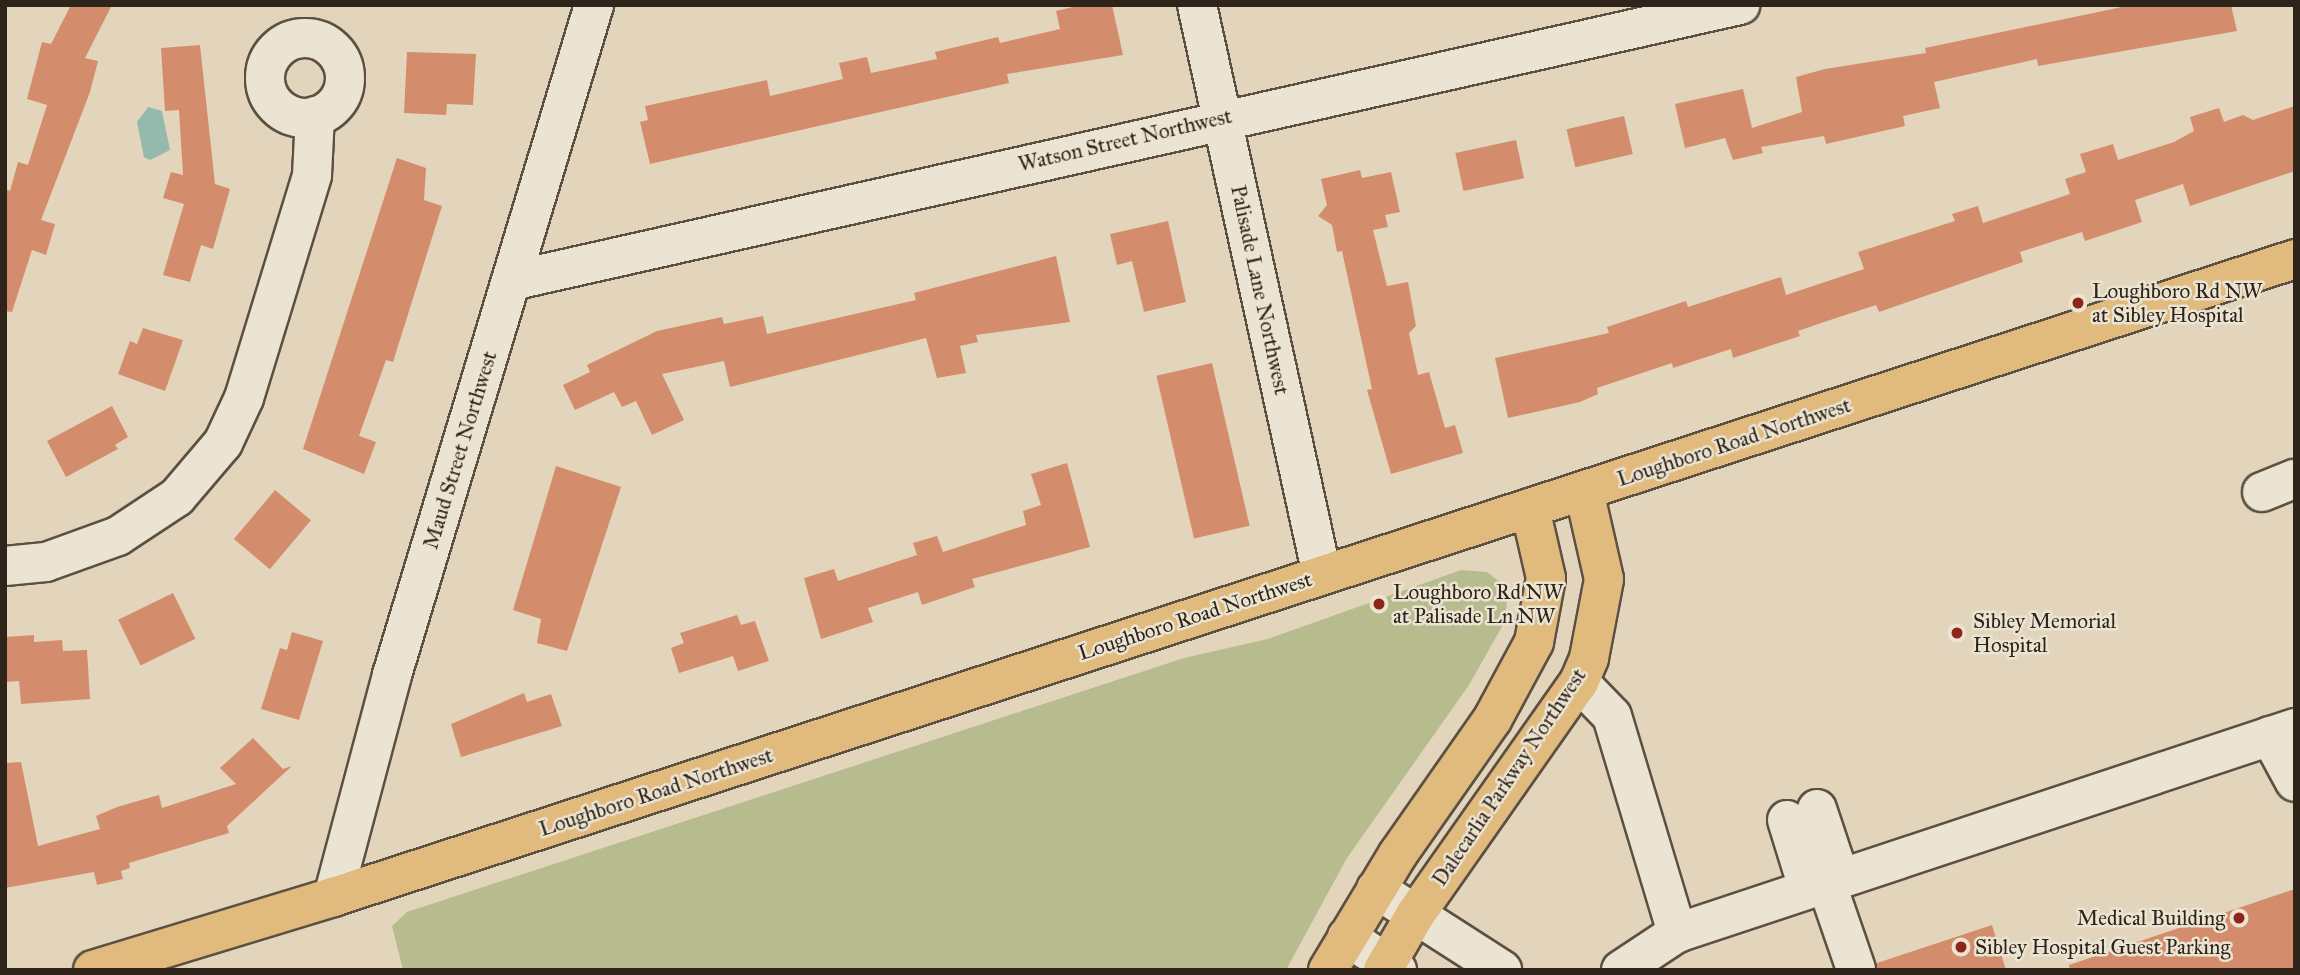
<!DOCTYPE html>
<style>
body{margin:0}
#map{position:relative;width:2300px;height:975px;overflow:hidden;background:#e2d5bc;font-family:"IM FELL Great Primer",serif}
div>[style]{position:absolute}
.green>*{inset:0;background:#b7bc8e}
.water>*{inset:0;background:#95b9ac}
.building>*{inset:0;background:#d48d6c;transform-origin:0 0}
.roads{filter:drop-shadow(2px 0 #5c5042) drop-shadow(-2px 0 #5c5042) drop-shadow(0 2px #5c5042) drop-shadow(0 -2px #5c5042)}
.minor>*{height:38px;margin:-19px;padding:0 19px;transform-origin:19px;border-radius:19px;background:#ece4d3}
.minor>.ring{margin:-19px;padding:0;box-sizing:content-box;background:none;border:38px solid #ece4d3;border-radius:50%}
.major>*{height:38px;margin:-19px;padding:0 19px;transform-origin:19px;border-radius:19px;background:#e1ba7e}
.dots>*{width:19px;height:19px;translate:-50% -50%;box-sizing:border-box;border:4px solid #ece4d3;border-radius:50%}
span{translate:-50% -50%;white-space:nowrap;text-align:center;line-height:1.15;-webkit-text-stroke:5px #ece4d3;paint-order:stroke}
.street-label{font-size:21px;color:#2f241a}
.poi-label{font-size:21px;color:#2f241a}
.left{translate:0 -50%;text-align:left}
.right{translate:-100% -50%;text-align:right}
.frame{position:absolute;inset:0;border:7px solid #2f241a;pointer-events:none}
</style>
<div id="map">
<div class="green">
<i style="clip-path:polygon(1461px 570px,1487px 572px,1501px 583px,1507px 602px,1504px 623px,1469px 685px,1347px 858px,1286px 970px,403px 970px,392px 926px,407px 912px,1184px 658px,1268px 639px)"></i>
</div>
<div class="water">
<i style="clip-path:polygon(148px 107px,162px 111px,170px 150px,150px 160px,144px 157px,137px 122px)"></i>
</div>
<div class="building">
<i style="clip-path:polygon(71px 5px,112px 5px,85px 58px,98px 61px,90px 92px,41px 220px,55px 224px,46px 255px,32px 250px,12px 312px,5px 311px,5px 189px,10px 191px,18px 162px,28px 165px,47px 105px,27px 99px,42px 42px,51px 44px)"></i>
<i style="clip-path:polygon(1081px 5px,1112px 5px,1123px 55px,1007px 74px,1009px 83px,650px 164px,640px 122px,648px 120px,645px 106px,767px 80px,770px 96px,843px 79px,839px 63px,867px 57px,871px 73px,937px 59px,935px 52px,998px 37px,1000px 43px,1060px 29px,1056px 11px)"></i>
<i style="clip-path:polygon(2231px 5px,2237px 31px,2038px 66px,2037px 59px,1934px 82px,1940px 108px,1903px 116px,1905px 126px,1826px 144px,1824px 136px,1761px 147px,1763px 153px,1733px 160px,1725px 138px,1685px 148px,1675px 104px,1743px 89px,1752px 128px,1802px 112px,1796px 77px,1825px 69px,1926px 53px,1925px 48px,2122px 7px)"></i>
<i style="clip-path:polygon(200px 45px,215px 184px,230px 189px,213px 249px,201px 245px,190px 282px,163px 275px,184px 204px,163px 198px,171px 172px,183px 175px,179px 110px,165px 111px,161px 48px)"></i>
<i style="clip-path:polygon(407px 52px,476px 54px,473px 105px,447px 104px,446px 115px,404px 113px)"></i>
<i style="clip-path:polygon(2295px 106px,2295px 171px,2190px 206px,2183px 184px,2135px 200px,2142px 222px,2085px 241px,2082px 232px,2020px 252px,2023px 262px,1879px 312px,1876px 305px,1827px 321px,1798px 331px,1800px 336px,1733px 358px,1731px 349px,1673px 368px,1672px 363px,1597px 388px,1598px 394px,1580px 402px,1508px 418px,1495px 358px,1609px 333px,1607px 327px,1686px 301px,1688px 307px,1781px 277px,1786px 295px,1864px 269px,1858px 252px,1955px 221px,1952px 214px,1978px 206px,1983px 223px,2070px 194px,2065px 179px,2086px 172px,2080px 154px,2113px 144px,2118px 160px,2174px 142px,2194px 131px,2190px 117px,2219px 108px,2224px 122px,2243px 115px,2253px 120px)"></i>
<i style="left:1624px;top:116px;width:39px;height:59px;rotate:77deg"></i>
<i style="left:1516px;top:140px;width:39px;height:62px;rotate:78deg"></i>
<i style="clip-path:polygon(397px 158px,426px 168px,424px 200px,442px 206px,393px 362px,386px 360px,359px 436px,376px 442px,364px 474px,303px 449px)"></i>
<i style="clip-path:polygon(1360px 170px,1362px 178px,1391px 172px,1400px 212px,1385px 215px,1388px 227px,1373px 230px,1387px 286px,1408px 282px,1416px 326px,1409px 333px,1418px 375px,1429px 372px,1445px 428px,1455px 425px,1463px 453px,1391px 474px,1367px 390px,1372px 389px,1342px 251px,1337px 252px,1332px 225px,1318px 216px,1327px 205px,1321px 179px)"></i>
<i style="clip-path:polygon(1168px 221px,1186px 302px,1144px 312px,1132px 261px,1117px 265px,1110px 234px)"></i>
<i style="clip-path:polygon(1056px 256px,1070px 322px,976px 335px,978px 342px,960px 346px,966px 373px,937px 378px,926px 338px,730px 387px,724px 361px,662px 374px,684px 420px,652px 435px,636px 401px,622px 407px,614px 392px,575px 410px,563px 385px,590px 372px,587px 365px,657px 331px,722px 317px,724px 324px,763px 316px,767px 334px,916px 300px,914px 293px)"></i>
<i style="clip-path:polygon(143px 328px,183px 340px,165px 391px,118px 374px,130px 341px,137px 344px)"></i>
<i style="left:1212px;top:363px;width:167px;height:57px;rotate:77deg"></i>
<i style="clip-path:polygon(112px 406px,128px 437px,115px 445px,118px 449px,66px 477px,47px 441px)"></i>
<i style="clip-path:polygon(1067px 463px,1090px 547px,972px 579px,975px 587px,922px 605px,918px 592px,868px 608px,873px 622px,821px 639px,804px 578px,834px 569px,838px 581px,917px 555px,913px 543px,937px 536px,943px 552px,1026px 525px,1023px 511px,1041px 505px,1031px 474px)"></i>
<i style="clip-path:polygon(556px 466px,621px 487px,567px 651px,537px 643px,541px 619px,513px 610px)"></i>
<i style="left:275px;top:490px;width:47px;height:64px;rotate:40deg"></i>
<i style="left:173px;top:593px;width:51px;height:61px;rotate:64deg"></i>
<i style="clip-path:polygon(737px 615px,741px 625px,755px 621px,769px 661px,738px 671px,733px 656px,679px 673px,671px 648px,684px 643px,680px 633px)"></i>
<i style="clip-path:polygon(292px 632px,323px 641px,299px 720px,261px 709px,280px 648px,287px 650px)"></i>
<i style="clip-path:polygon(34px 635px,34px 642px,62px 640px,63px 651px,87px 650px,90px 699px,21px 704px,19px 681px,5px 682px,5px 637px)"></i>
<i style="clip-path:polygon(524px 693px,527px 702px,551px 694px,562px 726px,461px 757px,451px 724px)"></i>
<i style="clip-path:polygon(253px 738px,283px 769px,292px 766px,227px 826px,229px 833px,129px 863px,130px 868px,121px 871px,123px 879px,97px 885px,94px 872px,5px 888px,5px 763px,21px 762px,38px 846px,100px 829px,96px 816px,117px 807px,159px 795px,162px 808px,236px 784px,220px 768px)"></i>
<i style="clip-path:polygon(2295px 889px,2295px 970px,2070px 970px,2069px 965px)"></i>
<i style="clip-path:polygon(1992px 925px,2006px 970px,1877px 970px,1877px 963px)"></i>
</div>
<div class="roads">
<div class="minor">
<i style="left:1197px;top:5px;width:584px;rotate:77.63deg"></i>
<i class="ring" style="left:265px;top:38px;width:42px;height:42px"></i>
<i style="left:511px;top:281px;width:1260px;rotate:-12.66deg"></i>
<i style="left:2262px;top:492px;width:35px;rotate:-22deg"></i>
<i style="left:5px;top:566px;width:41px;rotate:-5.6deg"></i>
<i style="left:46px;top:562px;width:77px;rotate:-19.9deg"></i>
<i style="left:118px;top:536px;width:71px;rotate:-33.5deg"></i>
<i style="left:177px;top:497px;width:71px;rotate:-49.6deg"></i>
<i style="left:223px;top:443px;width:50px;rotate:-65deg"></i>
<i style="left:244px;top:398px;width:233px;rotate:-73deg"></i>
<i style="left:312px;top:175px;width:59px;rotate:-87.1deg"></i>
<i style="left:1579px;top:682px;width:47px;rotate:45.9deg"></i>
<i style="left:1612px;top:716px;width:227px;rotate:73.3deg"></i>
<i style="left:2270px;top:736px;width:52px;rotate:61.5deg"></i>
<i style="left:1817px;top:809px;width:73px;rotate:71.6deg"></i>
<i style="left:1787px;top:820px;width:71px;rotate:72.8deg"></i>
<i style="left:1826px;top:882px;width:92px;rotate:71deg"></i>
<i style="left:1376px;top:889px;width:150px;rotate:32.7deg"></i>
<i style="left:333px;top:897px;width:230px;rotate:-75.1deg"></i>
<i style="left:392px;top:675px;width:700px;rotate:-73.22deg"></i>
<i style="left:1347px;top:937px;width:60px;rotate:33.4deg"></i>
<i style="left:1621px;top:970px;width:67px;rotate:-33.5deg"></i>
<i style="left:1677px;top:933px;width:651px;rotate:-18.35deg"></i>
</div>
<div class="major">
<i style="left:93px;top:970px;width:251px;rotate:-16.9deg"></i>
<i style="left:333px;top:897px;width:2063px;rotate:-18.01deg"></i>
<i style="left:1328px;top:970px;width:135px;rotate:-58.9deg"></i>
<i style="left:1398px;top:854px;width:164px;rotate:-55deg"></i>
<i style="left:1492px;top:720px;width:89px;rotate:-61.7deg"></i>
<i style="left:1534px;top:642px;width:65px;rotate:-79.4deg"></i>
<i style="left:1546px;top:578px;width:72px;rotate:-102.9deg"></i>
<i style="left:1383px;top:970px;width:64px;rotate:-59.8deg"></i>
<i style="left:1415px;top:915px;width:285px;rotate:-54.9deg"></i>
<i style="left:1579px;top:682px;width:26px;rotate:-67deg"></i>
<i style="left:1589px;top:658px;width:80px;rotate:-79.2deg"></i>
<i style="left:1604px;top:579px;width:90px;rotate:-102.8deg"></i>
</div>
</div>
<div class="dots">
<i style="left:2078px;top:303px;background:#8f2418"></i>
<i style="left:1379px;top:604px;background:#8f2418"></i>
<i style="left:1957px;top:633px;background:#8f2418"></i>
<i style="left:2239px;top:918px;background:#8f2418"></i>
<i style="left:1961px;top:947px;background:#8f2418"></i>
</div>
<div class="street-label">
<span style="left:1125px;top:140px;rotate:-13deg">Watson Street Northwest</span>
<span style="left:1260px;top:290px;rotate:78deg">Palisade Lane Northwest</span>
<span style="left:1734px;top:442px;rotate:-18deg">Loughboro Road Northwest</span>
<span style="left:460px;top:450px;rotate:-73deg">Maud Street Northwest</span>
<span style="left:1195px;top:616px;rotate:-18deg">Loughboro Road Northwest</span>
<span style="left:1509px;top:777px;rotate:-56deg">Dalecarlia Parkway Northwest</span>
<span style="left:656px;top:792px;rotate:-18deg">Loughboro Road Northwest</span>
</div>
<div class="poi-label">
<span class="left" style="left:2092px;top:303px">Loughboro Rd NW<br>at Sibley Hospital</span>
<span class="left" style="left:1393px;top:604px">Loughboro Rd NW<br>at Palisade Ln NW</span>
<span class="left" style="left:1973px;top:633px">Sibley Memorial<br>Hospital</span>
<span class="right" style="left:2225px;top:918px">Medical Building</span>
<span class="left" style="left:1975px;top:947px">Sibley Hospital Guest Parking</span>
</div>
<div class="frame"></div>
</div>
